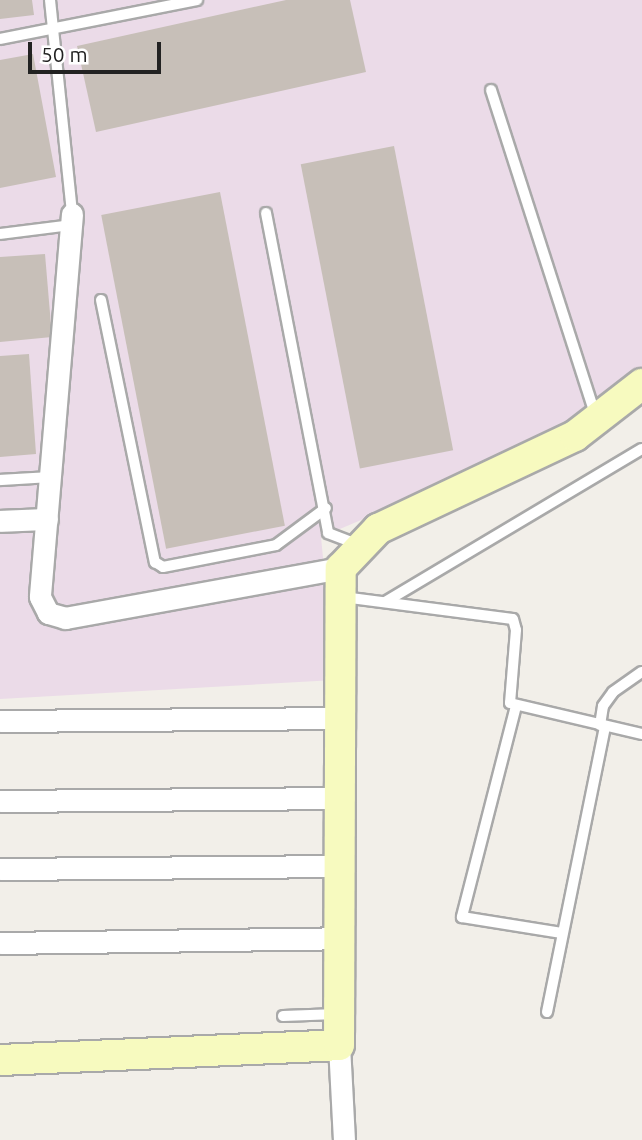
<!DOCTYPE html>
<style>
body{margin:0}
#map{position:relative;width:642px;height:1140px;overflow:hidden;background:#f2efe9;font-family:Ubuntu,sans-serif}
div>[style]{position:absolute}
.industrial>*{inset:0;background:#ebdbe8}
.building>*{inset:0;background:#c7bfb8;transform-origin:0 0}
.roads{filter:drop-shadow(2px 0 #a9a9a9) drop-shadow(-2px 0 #a9a9a9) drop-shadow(0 2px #a9a9a9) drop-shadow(0 -2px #a9a9a9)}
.lane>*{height:10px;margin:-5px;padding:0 5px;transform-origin:5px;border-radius:5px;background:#fff}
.street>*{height:21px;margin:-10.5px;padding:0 10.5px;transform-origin:10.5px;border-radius:10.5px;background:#fff}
.secondary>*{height:30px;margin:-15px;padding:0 15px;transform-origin:15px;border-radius:15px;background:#f7fabf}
span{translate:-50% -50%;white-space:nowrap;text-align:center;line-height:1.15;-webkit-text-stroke:7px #fff;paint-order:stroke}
.scale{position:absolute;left:28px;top:42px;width:133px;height:32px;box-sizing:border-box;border:4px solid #222;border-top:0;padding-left:9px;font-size:21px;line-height:24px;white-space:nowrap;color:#222;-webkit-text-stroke:5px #fff;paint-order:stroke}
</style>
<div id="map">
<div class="industrial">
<i style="clip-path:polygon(0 0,642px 0,642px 375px,590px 423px,321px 537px,335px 680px,0 699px)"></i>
</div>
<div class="building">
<i style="clip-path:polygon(0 0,32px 0,34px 15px,0 19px)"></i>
<i style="clip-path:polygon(286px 0,350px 0,366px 72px,96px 132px,77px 46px)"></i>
<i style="clip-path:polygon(33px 54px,56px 177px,0 188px,0 60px)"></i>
<i style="left:394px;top:146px;width:310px;height:95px;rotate:79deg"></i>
<i style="left:220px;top:192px;width:340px;height:121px;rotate:79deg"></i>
<i style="clip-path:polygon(45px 254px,52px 337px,0 342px,0 257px)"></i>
<i style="clip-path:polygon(29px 354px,36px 454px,0 457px,0 356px)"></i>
</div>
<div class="roads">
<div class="lane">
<i style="left:50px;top:0;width:215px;rotate:84.1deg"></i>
<i style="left:0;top:39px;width:201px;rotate:-11.2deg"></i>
<i style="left:491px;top:90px;width:343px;rotate:72.2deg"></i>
<i style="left:266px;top:213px;width:326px;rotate:79deg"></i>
<i style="left:328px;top:533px;width:33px;rotate:21deg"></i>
<i style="left:0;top:234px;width:72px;rotate:-7.2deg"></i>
<i style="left:101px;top:300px;width:268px;rotate:78.4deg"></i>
<i style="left:155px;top:562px;width:9px;rotate:32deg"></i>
<i style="left:163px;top:567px;width:115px;rotate:-11deg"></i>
<i style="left:276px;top:545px;width:62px;rotate:-36.5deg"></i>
<i style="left:0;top:480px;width:50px;rotate:-3.4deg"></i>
<i style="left:343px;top:597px;width:171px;rotate:7.4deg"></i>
<i style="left:513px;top:619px;width:11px;rotate:75deg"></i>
<i style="left:516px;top:630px;width:73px;rotate:94.7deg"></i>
<i style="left:510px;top:703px;width:136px;rotate:13.2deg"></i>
<i style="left:385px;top:602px;width:299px;rotate:-30.8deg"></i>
<i style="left:516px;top:706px;width:218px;rotate:104.4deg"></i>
<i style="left:462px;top:917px;width:101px;rotate:9.1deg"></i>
<i style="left:600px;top:725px;width:19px;rotate:-81deg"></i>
<i style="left:603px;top:706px;width:17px;rotate:-54deg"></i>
<i style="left:613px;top:692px;width:35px;rotate:-35deg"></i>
<i style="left:547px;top:1012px;width:292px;rotate:-78.5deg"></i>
<i style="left:283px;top:1016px;width:54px;rotate:-2.1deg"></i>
</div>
<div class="street">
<i style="left:72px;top:214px;width:384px;rotate:94.8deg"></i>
<i style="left:40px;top:597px;width:18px;rotate:63deg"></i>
<i style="left:48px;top:613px;width:18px;rotate:16deg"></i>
<i style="left:65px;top:618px;width:280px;rotate:-10.3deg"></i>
<i style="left:0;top:521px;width:47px;rotate:-2.4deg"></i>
<i style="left:0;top:721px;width:340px;rotate:-0.5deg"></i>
<i style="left:0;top:801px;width:340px;rotate:-0.5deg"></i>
<i style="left:0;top:869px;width:340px;rotate:-0.5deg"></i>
<i style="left:0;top:943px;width:340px;rotate:-0.8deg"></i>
<i style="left:339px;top:1045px;width:95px;rotate:87deg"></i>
</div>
<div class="secondary">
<i style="left:0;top:1060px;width:339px;rotate:-2.5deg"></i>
<i style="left:339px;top:1045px;width:477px;rotate:-89.8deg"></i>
<i style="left:341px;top:568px;width:54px;rotate:-46.5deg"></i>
<i style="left:378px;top:529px;width:218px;rotate:-25.3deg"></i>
<i style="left:575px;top:436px;width:85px;rotate:-37.8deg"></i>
</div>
</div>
<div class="scale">50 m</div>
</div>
